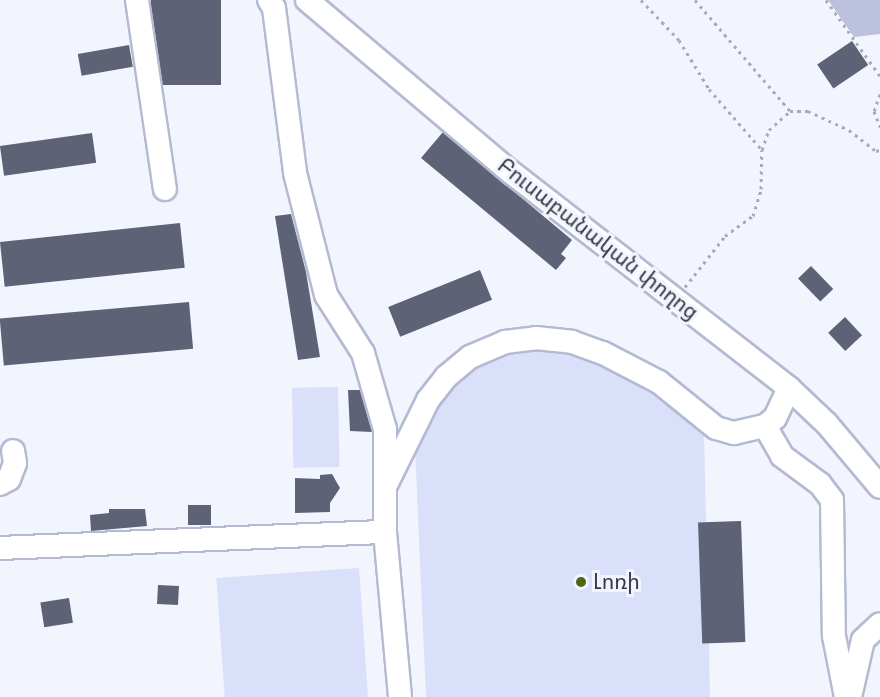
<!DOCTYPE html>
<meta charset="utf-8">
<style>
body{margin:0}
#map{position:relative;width:880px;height:697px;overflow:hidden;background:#f2f5fe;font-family:"Zilla Slab","Noto Sans Armenian",serif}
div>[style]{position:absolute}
.green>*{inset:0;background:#dae0f9;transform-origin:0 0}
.forest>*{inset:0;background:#bbc1dd}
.building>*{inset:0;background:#5d6277;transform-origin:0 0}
.path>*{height:3px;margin-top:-1.5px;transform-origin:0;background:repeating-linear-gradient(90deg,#a8abb4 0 3px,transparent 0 7.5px)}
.roads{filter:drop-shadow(2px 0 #b4bad1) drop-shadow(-2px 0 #b4bad1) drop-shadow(0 2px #b4bad1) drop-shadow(0 -2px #b4bad1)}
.minor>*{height:22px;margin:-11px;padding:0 11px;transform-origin:11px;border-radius:11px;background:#fff}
.dots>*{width:16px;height:16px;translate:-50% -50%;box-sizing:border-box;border:3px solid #f2f5fe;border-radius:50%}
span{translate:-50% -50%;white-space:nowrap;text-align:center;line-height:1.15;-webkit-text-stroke:6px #f2f5fe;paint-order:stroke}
.street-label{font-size:21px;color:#373942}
.poi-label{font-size:21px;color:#373942}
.left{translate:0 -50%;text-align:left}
</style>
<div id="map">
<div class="green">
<i style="clip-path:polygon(534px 348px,569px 352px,627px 371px,679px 409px,704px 436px,706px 522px,741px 521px,746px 642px,709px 643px,710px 697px,426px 697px,415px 448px,435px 404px,475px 364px,506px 351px)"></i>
<i style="left:338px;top:387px;width:80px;height:46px;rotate:89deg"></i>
<i style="left:359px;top:568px;width:129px;height:143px;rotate:86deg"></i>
</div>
<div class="forest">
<i style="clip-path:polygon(828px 0,880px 0,880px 34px,854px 37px)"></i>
</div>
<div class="building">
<i style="left:151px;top:0;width:70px;height:85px"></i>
<i style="left:852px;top:41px;width:29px;height:42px;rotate:56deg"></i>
<i style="left:129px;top:45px;width:22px;height:52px;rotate:80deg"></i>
<i style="clip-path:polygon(443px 132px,572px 240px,561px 254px,566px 258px,556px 270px,421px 158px)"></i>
<i style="left:92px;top:133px;width:30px;height:93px;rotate:82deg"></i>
<i style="clip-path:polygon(291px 214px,306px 272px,320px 357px,298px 360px,275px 216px)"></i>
<i style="left:180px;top:223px;width:45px;height:181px;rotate:84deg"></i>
<i style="left:811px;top:266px;width:32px;height:18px;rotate:46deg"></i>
<i style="left:480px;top:270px;width:32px;height:99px;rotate:68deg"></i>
<i style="left:189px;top:302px;width:47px;height:190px;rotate:85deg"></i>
<i style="left:845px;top:317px;width:25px;height:23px;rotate:47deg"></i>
<i style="clip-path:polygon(348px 390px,360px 390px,372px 432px,350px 431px)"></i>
<i style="clip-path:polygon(332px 474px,340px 488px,330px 503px,330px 512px,295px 513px,295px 478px,320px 479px,320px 475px)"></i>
<i style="left:188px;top:505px;width:23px;height:20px"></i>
<i style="clip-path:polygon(109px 509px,145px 509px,147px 526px,91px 531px,90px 515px,109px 513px)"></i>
<i style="left:741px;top:521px;width:121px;height:43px;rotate:88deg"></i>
<i style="left:158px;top:585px;width:21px;height:19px;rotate:3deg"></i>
<i style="left:69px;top:598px;width:25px;height:29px;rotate:81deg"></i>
</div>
<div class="path">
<i style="left:641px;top:0;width:55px;rotate:46.5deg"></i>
<i style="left:679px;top:40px;width:57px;rotate:58.5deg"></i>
<i style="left:709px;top:89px;width:81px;rotate:49deg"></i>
<i style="left:695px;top:0;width:146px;rotate:49.4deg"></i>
<i style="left:826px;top:0;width:93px;rotate:54.6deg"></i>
<i style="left:880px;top:94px;width:18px;rotate:109deg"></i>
<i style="left:874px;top:111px;width:17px;rotate:69deg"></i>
<i style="left:685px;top:287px;width:65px;rotate:-51.9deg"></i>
<i style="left:725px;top:236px;width:34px;rotate:-36deg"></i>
<i style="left:753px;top:216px;width:28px;rotate:-73deg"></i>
<i style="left:761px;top:189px;width:39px;rotate:-89deg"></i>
<i style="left:762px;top:150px;width:21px;rotate:-71deg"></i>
<i style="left:769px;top:130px;width:28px;rotate:-42deg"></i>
<i style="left:790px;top:111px;width:18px"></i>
<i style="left:808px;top:111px;width:45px;rotate:24.9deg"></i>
<i style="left:849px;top:130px;width:34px;rotate:38deg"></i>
<i style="left:876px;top:151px;width:4px;rotate:-14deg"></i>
</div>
<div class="roads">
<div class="minor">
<i style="left:137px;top:0;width:191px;rotate:81.6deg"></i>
<i style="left:269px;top:0;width:9px;rotate:58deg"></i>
<i style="left:274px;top:8px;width:166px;rotate:82.7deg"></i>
<i style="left:295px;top:173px;width:126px;rotate:75.7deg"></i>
<i style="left:326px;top:295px;width:69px;rotate:57.5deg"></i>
<i style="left:363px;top:353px;width:79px;rotate:73.9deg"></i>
<i style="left:385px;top:429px;width:103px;rotate:90deg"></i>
<i style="left:385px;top:532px;width:166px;rotate:84.8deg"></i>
<i style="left:307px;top:0;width:268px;rotate:40.2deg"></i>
<i style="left:512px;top:173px;width:351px;rotate:37.8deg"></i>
<i style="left:789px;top:388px;width:52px;rotate:43.5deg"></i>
<i style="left:827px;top:424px;width:82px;rotate:49.9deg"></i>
<i style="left:765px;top:426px;width:34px;rotate:60deg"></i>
<i style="left:782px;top:456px;width:47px;rotate:36.4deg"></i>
<i style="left:820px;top:484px;width:20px;rotate:53deg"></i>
<i style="left:832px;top:500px;width:136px;rotate:89.2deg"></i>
<i style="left:834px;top:636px;width:62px;rotate:78.9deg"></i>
<i style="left:0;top:484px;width:10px;rotate:-29deg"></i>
<i style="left:9px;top:479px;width:17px;rotate:-69deg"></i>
<i style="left:15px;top:463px;width:12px;rotate:-99deg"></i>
<i style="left:385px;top:487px;width:97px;rotate:-63.7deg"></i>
<i style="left:428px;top:400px;width:29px;rotate:-52deg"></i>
<i style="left:446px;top:377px;width:31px;rotate:-40deg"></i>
<i style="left:470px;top:357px;width:38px;rotate:-23deg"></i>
<i style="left:505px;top:342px;width:31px;rotate:-7deg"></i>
<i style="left:536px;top:338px;width:36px;rotate:6deg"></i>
<i style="left:572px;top:342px;width:33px;rotate:20deg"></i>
<i style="left:603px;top:353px;width:63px;rotate:27.4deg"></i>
<i style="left:659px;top:382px;width:73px;rotate:38.9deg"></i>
<i style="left:716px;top:428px;width:19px;rotate:16deg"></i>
<i style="left:734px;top:433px;width:32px;rotate:-13deg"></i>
<i style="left:765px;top:426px;width:13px;rotate:-39deg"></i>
<i style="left:775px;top:418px;width:33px;rotate:-65deg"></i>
<i style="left:0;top:548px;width:385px;rotate:-2.4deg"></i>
<i style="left:850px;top:697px;width:58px;rotate:-77.2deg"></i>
<i style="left:863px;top:640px;width:23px;rotate:-43deg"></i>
</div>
</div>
<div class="dots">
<i style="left:581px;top:582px;background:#4e6615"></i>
</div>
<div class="street-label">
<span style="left:598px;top:239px;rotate:38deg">Բուսաբանական փողոց</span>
</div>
<div class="poi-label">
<span class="left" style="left:593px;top:582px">Լոռի</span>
</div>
</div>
